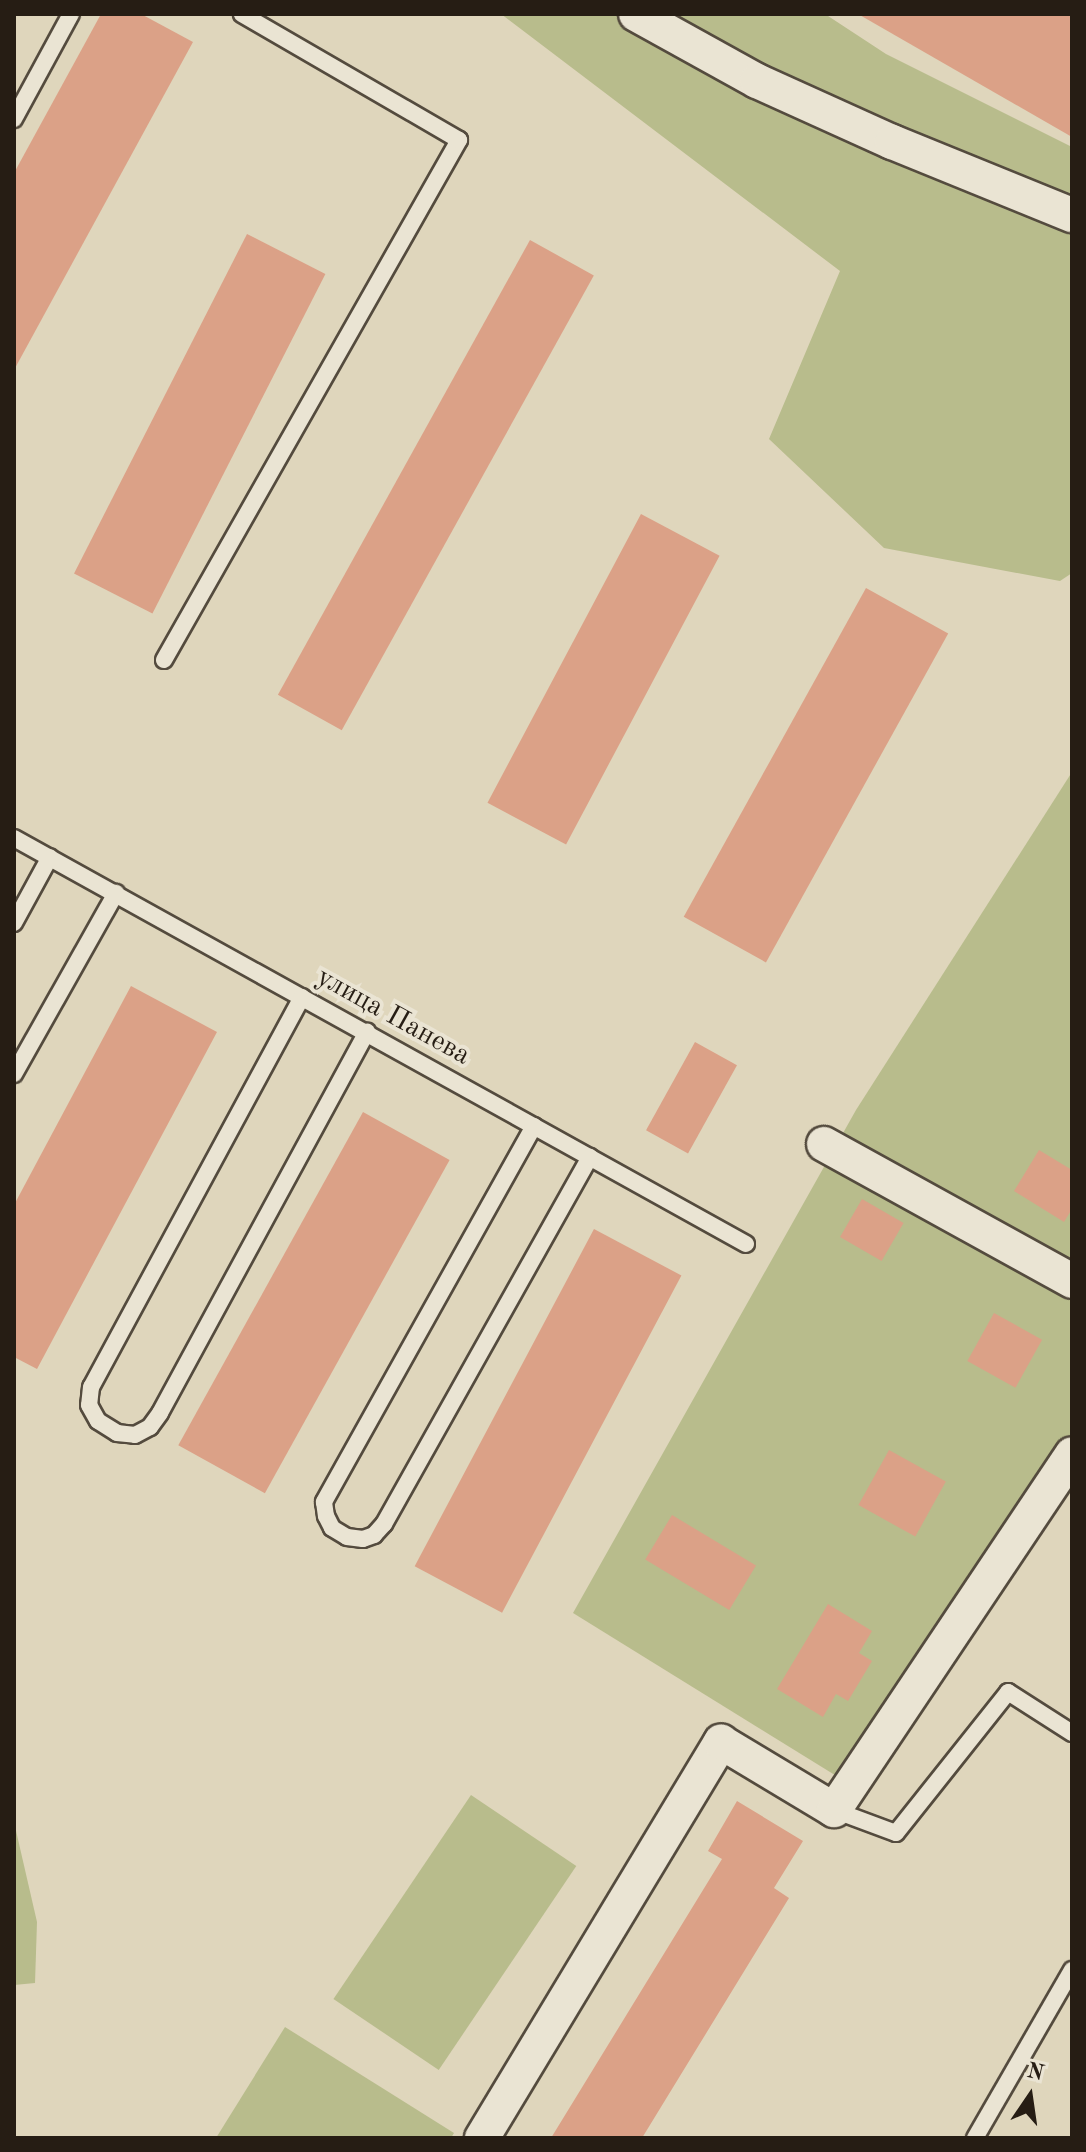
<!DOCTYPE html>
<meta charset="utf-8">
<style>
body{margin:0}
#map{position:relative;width:1086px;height:2152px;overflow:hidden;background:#dfd6bc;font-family:"Old Standard TT",serif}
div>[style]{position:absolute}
.green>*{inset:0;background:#b8bc8c;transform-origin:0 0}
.building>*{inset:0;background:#dba187;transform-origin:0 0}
.roads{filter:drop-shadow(2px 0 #544b3e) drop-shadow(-2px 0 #544b3e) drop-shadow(0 2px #544b3e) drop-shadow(0 -2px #544b3e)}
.lane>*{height:16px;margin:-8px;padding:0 8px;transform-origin:8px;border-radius:8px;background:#eae4d3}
.street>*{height:34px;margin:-17px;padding:0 17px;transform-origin:17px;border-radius:17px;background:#eae4d3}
span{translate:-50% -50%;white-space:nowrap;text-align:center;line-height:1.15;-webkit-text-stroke:8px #eae4d3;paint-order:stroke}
.street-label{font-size:28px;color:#261d14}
.frame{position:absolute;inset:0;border:16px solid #261d14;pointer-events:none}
.north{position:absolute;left:990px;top:2056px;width:80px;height:80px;-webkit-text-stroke:6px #eae4d3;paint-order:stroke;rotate:13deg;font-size:22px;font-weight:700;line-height:32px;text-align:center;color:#261d14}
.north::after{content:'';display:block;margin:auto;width:28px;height:36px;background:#261d14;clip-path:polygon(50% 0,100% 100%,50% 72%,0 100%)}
</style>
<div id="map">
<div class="green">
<i style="clip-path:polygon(501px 14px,825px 14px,886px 54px,1072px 147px,1072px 573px,1060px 581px,884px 548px,769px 439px,840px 271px)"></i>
<i style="clip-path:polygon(1072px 772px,1072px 1465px,851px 1785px,573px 1613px,856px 1110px)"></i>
<i style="left:471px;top:1795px;width:127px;height:246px;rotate:34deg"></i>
<i style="clip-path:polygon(14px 1822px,37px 1922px,35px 1983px,14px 1985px)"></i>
<i style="clip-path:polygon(285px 2027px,454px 2133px,451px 2138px,216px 2138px)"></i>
</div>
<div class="building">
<i style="clip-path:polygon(101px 14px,141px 14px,193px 42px,14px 370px,14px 173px)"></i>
<i style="clip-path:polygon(858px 14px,1072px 14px,1072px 137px)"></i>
<i style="left:247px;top:234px;width:88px;height:381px;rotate:27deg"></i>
<i style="left:530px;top:240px;width:73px;height:520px;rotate:29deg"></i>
<i style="left:641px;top:514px;width:89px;height:327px;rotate:28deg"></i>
<i style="left:866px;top:588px;width:94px;height:376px;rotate:29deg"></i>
<i style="clip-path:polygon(131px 986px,217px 1032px,37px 1369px,14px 1357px,14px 1205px)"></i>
<i style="left:695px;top:1042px;width:48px;height:101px;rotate:29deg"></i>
<i style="left:363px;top:1112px;width:99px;height:381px;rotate:29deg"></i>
<i style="clip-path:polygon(1039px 1150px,1072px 1170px,1072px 1209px,1064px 1222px,1014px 1191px)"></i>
<i style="left:862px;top:1199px;width:48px;height:44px;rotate:30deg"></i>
<i style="left:594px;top:1229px;width:99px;height:382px;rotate:28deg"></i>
<i style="left:994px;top:1313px;width:55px;height:55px;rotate:29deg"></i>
<i style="left:889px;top:1450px;width:65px;height:63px;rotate:29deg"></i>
<i style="left:672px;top:1515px;width:98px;height:52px;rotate:31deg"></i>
<i style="clip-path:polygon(828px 1604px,872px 1631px,859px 1653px,872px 1661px,848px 1701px,836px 1694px,823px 1717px,777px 1689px)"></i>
<i style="clip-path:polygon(737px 1801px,803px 1841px,774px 1888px,789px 1898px,642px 2138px,551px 2138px,722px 1859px,708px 1851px)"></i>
</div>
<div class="roads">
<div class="lane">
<i style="left:14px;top:119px;width:119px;rotate:-61.5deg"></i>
<i style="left:164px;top:660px;width:598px;rotate:-60.43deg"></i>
<i style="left:459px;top:140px;width:251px;rotate:-149.9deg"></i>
<i style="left:14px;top:838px;width:837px;rotate:29.01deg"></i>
<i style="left:14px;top:923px;width:75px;rotate:-61.4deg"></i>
<i style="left:302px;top:997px;width:443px;rotate:118.4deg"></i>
<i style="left:91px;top:1387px;width:18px;rotate:96deg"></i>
<i style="left:89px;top:1405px;width:18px;rotate:61deg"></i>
<i style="left:98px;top:1421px;width:22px;rotate:32deg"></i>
<i style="left:117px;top:1433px;width:18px;rotate:6deg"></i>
<i style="left:135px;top:1435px;width:17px;rotate:-28deg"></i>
<i style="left:150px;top:1427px;width:17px;rotate:-54deg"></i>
<i style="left:160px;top:1413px;width:434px;rotate:-61.5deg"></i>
<i style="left:14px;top:1074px;width:208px;rotate:-60.6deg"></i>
<i style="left:534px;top:1126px;width:431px;rotate:119.2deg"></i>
<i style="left:324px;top:1502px;width:14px;rotate:82deg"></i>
<i style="left:326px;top:1516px;width:13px;rotate:63deg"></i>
<i style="left:332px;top:1528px;width:17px;rotate:31deg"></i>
<i style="left:347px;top:1537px;width:16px;rotate:7deg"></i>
<i style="left:363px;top:1539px;width:12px;rotate:-20deg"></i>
<i style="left:374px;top:1535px;width:15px;rotate:-48deg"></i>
<i style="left:384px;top:1524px;width:421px;rotate:-60.7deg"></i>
<i style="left:834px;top:1810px;width:66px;rotate:20.4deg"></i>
<i style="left:896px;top:1833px;width:180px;rotate:-51.5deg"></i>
<i style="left:1008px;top:1692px;width:76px;rotate:32.6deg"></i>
<i style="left:975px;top:2138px;width:194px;rotate:-60deg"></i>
</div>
<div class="street">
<i style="left:636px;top:14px;width:138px;rotate:29deg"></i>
<i style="left:757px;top:81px;width:148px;rotate:24.3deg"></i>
<i style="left:892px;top:142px;width:194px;rotate:22.1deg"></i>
<i style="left:824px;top:1144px;width:283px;rotate:28.9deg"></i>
<i style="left:482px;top:2138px;width:463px;rotate:-58.9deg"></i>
<i style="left:721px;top:1742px;width:132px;rotate:31deg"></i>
<i style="left:834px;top:1810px;width:428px;rotate:-56.2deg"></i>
</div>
</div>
<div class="street-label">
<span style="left:393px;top:1017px;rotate:29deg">улица Панева</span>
</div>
<div class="frame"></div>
<div class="north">N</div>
</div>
